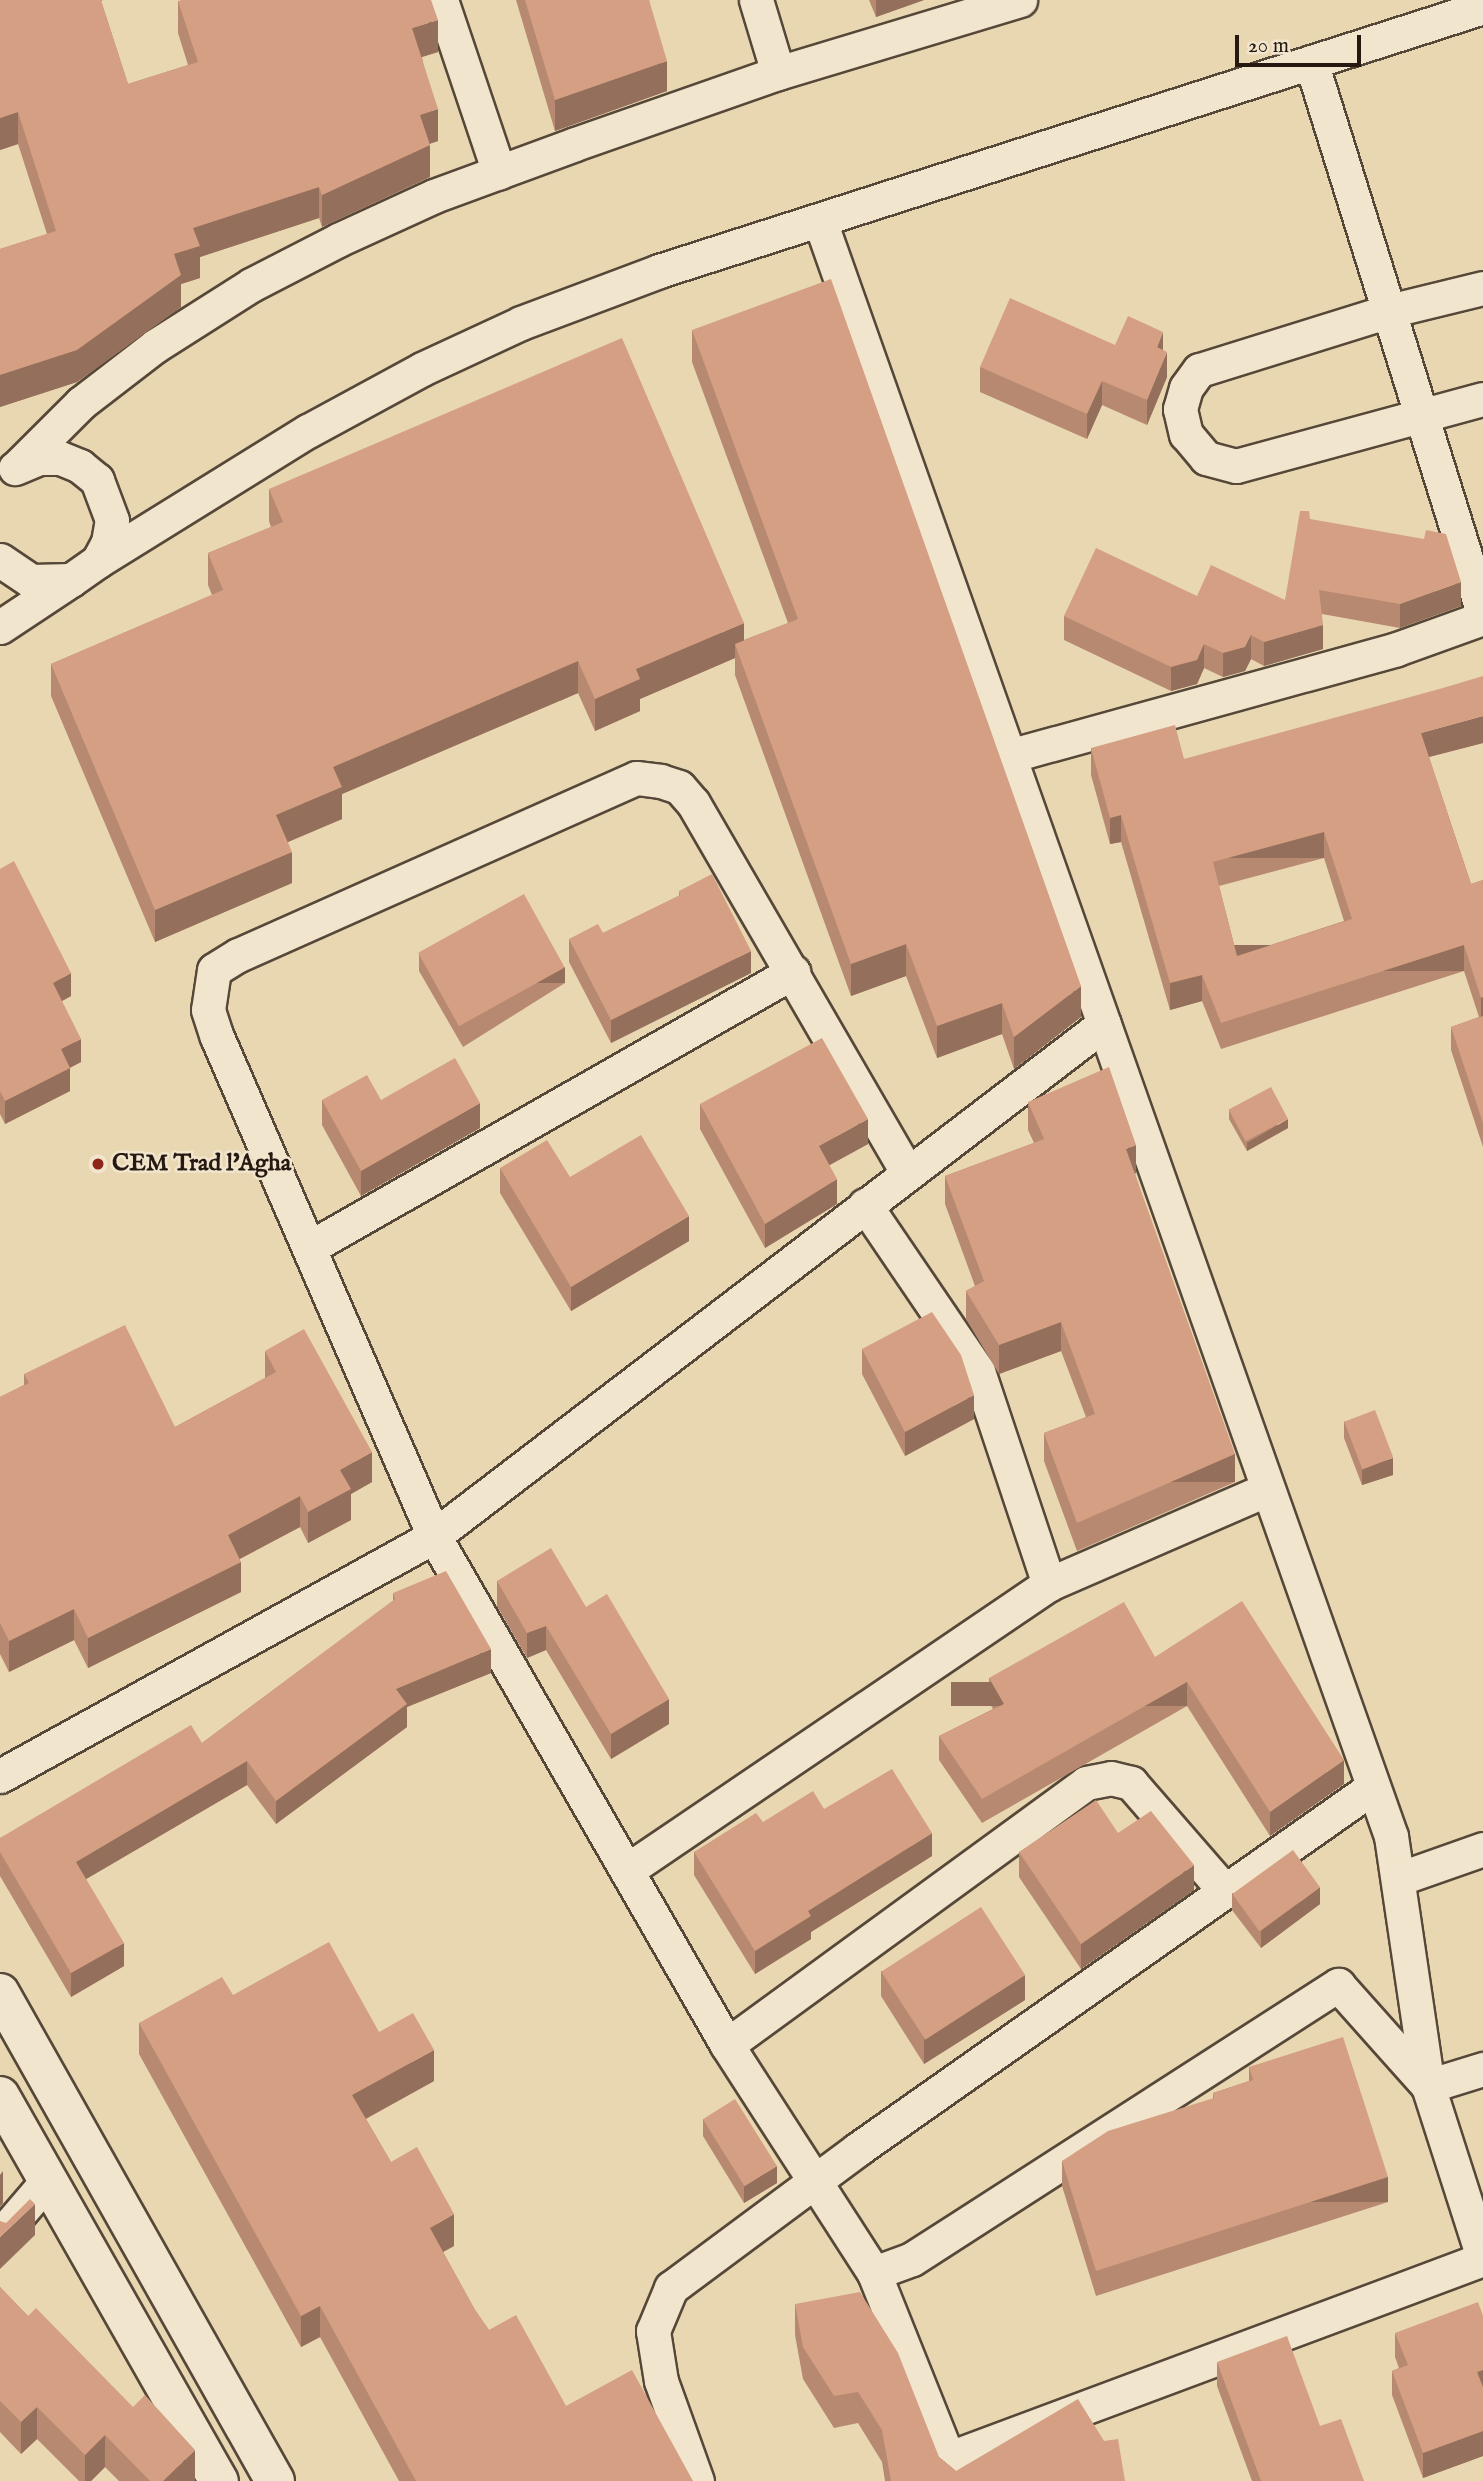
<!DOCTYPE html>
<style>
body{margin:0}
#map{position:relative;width:1483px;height:2481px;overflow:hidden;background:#e9d7b2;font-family:"IM FELL English",serif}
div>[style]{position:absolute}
.roads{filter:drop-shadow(2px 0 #564839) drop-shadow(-2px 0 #564839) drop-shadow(0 2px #564839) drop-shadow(0 -2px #564839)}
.street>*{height:33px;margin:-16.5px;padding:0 16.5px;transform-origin:16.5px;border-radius:16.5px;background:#f1e5cd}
.secondary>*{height:38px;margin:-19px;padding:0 19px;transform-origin:19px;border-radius:19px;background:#f1e5cd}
.wall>*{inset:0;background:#b68970}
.shaded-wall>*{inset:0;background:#946f5b;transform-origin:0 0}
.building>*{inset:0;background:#d49f82;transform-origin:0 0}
.dots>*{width:19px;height:19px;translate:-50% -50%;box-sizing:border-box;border:4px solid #f1e5cd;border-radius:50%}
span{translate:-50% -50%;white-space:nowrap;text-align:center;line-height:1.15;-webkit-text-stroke:5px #f1e5cd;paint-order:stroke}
.poi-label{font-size:24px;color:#251911;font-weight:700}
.left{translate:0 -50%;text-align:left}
.scale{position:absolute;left:1235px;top:35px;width:126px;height:32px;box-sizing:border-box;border:4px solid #251911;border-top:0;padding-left:9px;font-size:21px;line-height:24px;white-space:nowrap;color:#251911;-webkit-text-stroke:5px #f1e5cd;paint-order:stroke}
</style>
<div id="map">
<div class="roads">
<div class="street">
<i style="left:441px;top:0;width:182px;rotate:71.4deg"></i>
<i style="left:756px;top:0;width:76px;rotate:73.2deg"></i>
<i style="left:1311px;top:62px;width:577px;rotate:72.66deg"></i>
<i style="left:820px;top:221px;width:1713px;rotate:70.53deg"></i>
<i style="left:1391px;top:1836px;width:253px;rotate:81.6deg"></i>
<i style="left:1428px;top:2086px;width:180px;rotate:72.2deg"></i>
<i style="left:1483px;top:288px;width:97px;rotate:166.3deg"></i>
<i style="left:1389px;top:311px;width:199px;rotate:162.7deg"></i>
<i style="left:1199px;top:370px;width:22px;rotate:126deg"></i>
<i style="left:1186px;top:388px;width:22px;rotate:106deg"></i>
<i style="left:1180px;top:409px;width:26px;rotate:77deg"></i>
<i style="left:1186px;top:434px;width:31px;rotate:50deg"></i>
<i style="left:1206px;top:458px;width:31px;rotate:15deg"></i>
<i style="left:1236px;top:466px;width:256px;rotate:-15.2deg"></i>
<i style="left:18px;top:466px;width:89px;rotate:-45deg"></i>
<i style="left:81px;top:403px;width:93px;rotate:-37.6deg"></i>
<i style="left:155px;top:346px;width:114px;rotate:-32.4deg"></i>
<i style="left:251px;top:285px;width:98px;rotate:-27.3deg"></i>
<i style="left:338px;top:240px;width:106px;rotate:-24.6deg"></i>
<i style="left:434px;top:196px;width:150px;rotate:-20.2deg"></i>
<i style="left:575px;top:144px;width:215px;rotate:-19.3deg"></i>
<i style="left:778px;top:73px;width:253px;rotate:-16.8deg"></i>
<i style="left:0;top:560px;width:37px;rotate:34deg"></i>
<i style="left:31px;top:581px;width:40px;rotate:-1.4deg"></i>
<i style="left:71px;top:580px;width:33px;rotate:-35deg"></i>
<i style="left:98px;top:561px;width:21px;rotate:-62deg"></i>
<i style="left:108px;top:542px;width:22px;rotate:-80deg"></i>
<i style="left:112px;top:520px;width:43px;rotate:-110.6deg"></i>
<i style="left:97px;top:480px;width:22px;rotate:-141deg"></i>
<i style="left:80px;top:466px;width:22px;rotate:-158deg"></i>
<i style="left:60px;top:458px;width:21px;rotate:180deg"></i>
<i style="left:39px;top:458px;width:26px;rotate:157deg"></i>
<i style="left:98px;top:561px;width:247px;rotate:-31.8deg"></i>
<i style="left:308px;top:431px;width:130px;rotate:-28.5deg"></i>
<i style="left:422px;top:369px;width:109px;rotate:-24.9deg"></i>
<i style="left:521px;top:323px;width:147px;rotate:-20.6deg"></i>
<i style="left:659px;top:271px;width:865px;rotate:-17.76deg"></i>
<i style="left:0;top:627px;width:85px;rotate:-33.5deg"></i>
<i style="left:1009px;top:756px;width:402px;rotate:-15.4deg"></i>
<i style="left:1397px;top:649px;width:91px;rotate:-19.8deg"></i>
<i style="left:907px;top:1172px;width:427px;rotate:-120.1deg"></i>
<i style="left:693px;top:803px;width:21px;rotate:-131deg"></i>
<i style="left:679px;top:787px;width:19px;rotate:-162deg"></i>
<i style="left:661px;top:781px;width:25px;rotate:-173deg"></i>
<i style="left:636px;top:778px;width:436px;rotate:156deg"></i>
<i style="left:238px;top:955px;width:28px;rotate:148deg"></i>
<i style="left:214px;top:970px;width:40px;rotate:98.5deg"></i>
<i style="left:208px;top:1010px;width:28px;rotate:72deg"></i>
<i style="left:217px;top:1037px;width:544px;rotate:66.5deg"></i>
<i style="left:434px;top:1536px;width:587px;rotate:60.07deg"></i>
<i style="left:727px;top:2045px;width:271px;rotate:57.2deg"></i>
<i style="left:874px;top:2273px;width:224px;rotate:68.2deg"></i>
<i style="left:865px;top:1205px;width:201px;rotate:55.8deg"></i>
<i style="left:978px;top:1371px;width:225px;rotate:71.6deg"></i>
<i style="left:312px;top:1246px;width:554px;rotate:-29.67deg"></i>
<i style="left:0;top:1776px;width:496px;rotate:-28.9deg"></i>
<i style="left:434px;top:1536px;width:843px;rotate:-37.39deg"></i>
<i style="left:629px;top:1869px;width:508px;rotate:-34.16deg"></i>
<i style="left:1049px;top:1584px;width:238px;rotate:-23.5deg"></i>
<i style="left:1398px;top:1879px;width:90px;rotate:-19.4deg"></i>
<i style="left:727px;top:2045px;width:444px;rotate:-36.1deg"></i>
<i style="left:1086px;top:1783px;width:25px;rotate:-11deg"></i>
<i style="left:1111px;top:1778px;width:21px;rotate:14deg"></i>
<i style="left:1131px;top:1783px;width:140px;rotate:49deg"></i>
<i style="left:0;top:2236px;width:74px;rotate:-49.4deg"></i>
<i style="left:874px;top:2273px;width:40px;rotate:-20.2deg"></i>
<i style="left:912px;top:2259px;width:507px;rotate:-32.75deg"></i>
<i style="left:1338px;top:1985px;width:135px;rotate:48.3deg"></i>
<i style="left:1428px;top:2086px;width:58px;rotate:-17.2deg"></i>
<i style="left:947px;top:2459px;width:572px;rotate:-20.46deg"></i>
<i style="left:697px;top:2481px;width:106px;rotate:-109.8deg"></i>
<i style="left:661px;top:2381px;width:51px;rotate:-99.1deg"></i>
<i style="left:653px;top:2331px;width:47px;rotate:-67.3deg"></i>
<i style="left:671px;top:2288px;width:233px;rotate:-36.6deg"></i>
<i style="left:858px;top:2149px;width:629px;rotate:-35.1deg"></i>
</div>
<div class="secondary">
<i style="left:0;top:1993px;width:560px;rotate:60.6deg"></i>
<i style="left:0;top:2096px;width:443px;rotate:60.4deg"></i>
</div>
</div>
<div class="wall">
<i style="clip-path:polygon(0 0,103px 0,101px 1px,128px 84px,188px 65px,178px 33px,178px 1px,438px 52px,422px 57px,438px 141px,429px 144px,430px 177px,322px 227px,319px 218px,200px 257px,200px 278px,181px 284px,181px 307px,77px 382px,0 407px,0 249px,47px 234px,18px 144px,0 150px)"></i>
<i style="clip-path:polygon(516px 0,649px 0,667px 91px,555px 131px)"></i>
<i style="clip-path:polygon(869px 0,924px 0,876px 17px)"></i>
<i style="clip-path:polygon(692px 330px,1081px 1017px,1014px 1069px,1002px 1034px,937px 1058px,906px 976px,851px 996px,735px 675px,735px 658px,640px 699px,640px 711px,595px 731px,578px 693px,342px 794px,342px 819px,288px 842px,292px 883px,155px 942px,51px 696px,51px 664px,212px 595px,208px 585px,208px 553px,271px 527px,269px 521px,269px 489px,744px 640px,788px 623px,692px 362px)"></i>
<i style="clip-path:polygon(1115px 345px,1163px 350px,1167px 377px,1147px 425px,1102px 405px,1087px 439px,980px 392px,980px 367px)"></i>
<i style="clip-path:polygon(1310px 519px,1461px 606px,1400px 628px,1322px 614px,1323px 649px,1264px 666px,1251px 659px,1245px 671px,1223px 677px,1204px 668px,1197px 684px,1171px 691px,1064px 640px,1064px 616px,1197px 596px,1285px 600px)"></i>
<i style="clip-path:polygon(evenodd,1483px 743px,1429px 757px,1471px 884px,1483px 880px,1483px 1147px,1451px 1050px,1451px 1027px,1479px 1017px,1464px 971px,1221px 1049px,1202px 1001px,1170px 1010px,1121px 842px,1110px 844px,1091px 775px,1091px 748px,1184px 759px,1483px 743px,1324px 858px,1344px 921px,1237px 956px,1219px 886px,1324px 858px)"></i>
<i style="clip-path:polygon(0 869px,71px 996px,62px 1001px,81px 1062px,70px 1068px,70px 1091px,5px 1124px,0 1114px)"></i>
<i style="clip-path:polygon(679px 891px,751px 973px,611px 1043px,569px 962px,569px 939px,603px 933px,679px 896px)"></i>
<i style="clip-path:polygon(419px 954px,565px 983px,463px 1047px,419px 971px)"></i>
<i style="clip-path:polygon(322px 1100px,381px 1100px,480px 1128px,361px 1196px,322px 1125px)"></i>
<i style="clip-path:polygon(1028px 1102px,1136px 1173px,1135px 1174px,1235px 1482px,1077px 1551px,1044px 1461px,1044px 1433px,1086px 1417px,1061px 1351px,999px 1374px,966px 1319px,966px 1291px,975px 1286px,945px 1204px,945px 1176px,1034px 1143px,1028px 1130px)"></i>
<i style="clip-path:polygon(700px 1104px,868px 1144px,829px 1165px,837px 1204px,765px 1248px,700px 1129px)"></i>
<i style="clip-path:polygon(1229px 1110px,1288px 1128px,1247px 1151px,1229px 1119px)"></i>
<i style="clip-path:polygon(500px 1168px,570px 1177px,689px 1241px,571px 1311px,500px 1193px)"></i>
<i style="clip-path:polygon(862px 1349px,974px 1419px,905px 1456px,862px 1374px)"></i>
<i style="clip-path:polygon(265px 1351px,372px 1482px,351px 1494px,351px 1520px,308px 1543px,300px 1527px,240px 1559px,241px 1592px,88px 1668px,74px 1640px,9px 1672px,0 1654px,0 1397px,24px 1385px,24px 1374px,175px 1427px,265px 1378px)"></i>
<i style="clip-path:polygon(1344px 1421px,1393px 1475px,1362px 1485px,1344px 1438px)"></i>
<i style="clip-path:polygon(497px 1581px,586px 1607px,669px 1724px,611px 1759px,546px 1650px,527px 1658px,497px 1606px)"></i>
<i style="clip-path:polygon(393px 1593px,491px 1673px,407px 1707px,407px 1727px,276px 1824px,247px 1785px,86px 1879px,124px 1966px,71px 1997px,0 1876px,0 1838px,202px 1743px,393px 1601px)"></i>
<i style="clip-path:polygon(1155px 1657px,1344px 1784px,1270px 1836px,1187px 1706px,982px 1823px,939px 1760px,939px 1736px,993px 1709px,989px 1702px,989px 1678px)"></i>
<i style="clip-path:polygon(824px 1809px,932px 1856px,811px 1932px,811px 1939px,755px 1974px,694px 1875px,694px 1852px,763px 1822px)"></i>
<i style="clip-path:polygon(1118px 1833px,1194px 1890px,1081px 1969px,1019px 1877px,1019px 1852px)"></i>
<i style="clip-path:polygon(1232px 1893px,1320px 1904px,1261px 1948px,1232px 1910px)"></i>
<i style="clip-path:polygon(881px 1971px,1025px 2000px,924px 2064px,881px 1996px)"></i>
<i style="clip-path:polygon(233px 1995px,379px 2032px,434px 2081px,366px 2119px,391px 2162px,454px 2246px,443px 2252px,475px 2310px,489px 2330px,566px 2406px,693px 2481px,399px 2481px,320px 2337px,301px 2347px,139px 2054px,139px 2023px)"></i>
<i style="clip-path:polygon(1249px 2067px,1388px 2202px,1096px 2296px,1062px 2186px,1062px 2161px,1213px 2099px,1213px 2093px,1249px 2081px)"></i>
<i style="clip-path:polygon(703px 2119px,777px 2183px,744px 2203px,703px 2136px)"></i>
<i style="clip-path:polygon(0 2287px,28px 2316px,195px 2481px,119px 2481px,105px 2467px,91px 2481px,79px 2481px,37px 2439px,21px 2454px,0 2432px)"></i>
<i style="clip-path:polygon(795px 2304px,939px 2457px,956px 2471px,1125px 2481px,885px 2481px,882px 2462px,858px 2423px,834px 2428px,803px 2379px,795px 2335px)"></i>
<i style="clip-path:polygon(1483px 2316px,1483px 2456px,1423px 2478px,1392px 2395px,1392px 2371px,1399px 2368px,1395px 2357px,1395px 2333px)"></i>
<i style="clip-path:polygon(1217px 2362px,1320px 2426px,1364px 2481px,1252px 2481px,1217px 2386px)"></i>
</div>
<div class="shaded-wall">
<i style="clip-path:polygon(876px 0,924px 0,876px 17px)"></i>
<i style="clip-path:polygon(438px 20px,438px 52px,412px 60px,412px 28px)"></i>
<i style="clip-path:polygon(667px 61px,667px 91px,555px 131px,555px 100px)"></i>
<i style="clip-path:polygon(438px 109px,438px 141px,420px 147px,420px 115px)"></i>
<i style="clip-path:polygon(18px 112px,18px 144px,0 150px,0 118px)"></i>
<i style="clip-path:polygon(430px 145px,430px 177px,322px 227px,322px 195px)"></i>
<i style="clip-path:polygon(319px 187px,319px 218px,200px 257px,200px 278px,181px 284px,181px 307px,77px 382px,0 407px,0 375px,174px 254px,193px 228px)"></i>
<i style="clip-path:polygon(1163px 332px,1163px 357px,1157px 347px)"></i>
<i style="clip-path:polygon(1167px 352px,1167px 377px,1147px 425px,1147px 400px)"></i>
<i style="clip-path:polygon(1102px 381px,1102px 405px,1087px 439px,1087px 414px)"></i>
<i style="clip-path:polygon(1461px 582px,1461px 606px,1400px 628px,1400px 604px)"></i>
<i style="clip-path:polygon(744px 623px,744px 655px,735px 644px,735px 658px,640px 699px,640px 711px,595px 731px,595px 699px,636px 669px)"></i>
<i style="clip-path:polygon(1323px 625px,1323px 649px,1264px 666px,1264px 642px)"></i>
<i style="clip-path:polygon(1251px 635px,1251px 659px,1245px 671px,1223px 677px,1223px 653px)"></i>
<i style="clip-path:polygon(1204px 644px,1204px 668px,1197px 684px,1171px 691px,1171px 667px)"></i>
<i style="clip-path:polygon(578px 661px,578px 693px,342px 794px,342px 819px,276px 847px,276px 815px,333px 767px)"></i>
<i style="clip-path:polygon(1483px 716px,1483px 743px,1421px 759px,1421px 733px)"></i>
<i style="clip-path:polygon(1121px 815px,1121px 842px,1110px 844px,1110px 818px)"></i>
<i style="left:1324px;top:832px;width:26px;height:115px;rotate:90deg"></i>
<i style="clip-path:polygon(292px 852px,292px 883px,155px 942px,155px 910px)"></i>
<i style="clip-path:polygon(906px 944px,906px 976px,851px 996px,851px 964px)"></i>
<i style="left:1464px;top:945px;width:26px;height:255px;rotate:90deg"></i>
<i style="clip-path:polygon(751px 951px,751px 973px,611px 1043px,611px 1020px)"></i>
<i style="left:565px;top:967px;width:16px;height:120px;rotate:90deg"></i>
<i style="clip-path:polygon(71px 973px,71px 996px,53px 1006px,53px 983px)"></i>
<i style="clip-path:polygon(1202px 975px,1202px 1001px,1170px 1010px,1170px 983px)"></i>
<i style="clip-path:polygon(1081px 986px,1081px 1017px,1014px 1069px,1014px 1037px)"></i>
<i style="left:1483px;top:997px;width:26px;height:2px;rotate:90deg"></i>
<i style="clip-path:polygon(1002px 1003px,1002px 1034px,937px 1058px,937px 1026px)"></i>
<i style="clip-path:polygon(81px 1039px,81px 1062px,61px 1072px,61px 1049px)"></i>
<i style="clip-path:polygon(70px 1068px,70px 1091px,5px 1124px,5px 1101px)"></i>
<i style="clip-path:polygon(480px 1103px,480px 1128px,361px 1196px,361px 1171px)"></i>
<i style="clip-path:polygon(868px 1119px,868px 1144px,819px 1171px,819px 1146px)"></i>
<i style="clip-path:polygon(1288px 1119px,1288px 1128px,1247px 1151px,1247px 1143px)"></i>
<i style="clip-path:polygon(1136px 1145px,1136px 1173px,1126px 1177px,1126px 1149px)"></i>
<i style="clip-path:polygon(837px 1179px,837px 1204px,765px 1248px,765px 1224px)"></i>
<i style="clip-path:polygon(689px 1216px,689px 1241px,571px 1311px,571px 1287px)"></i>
<i style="clip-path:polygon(1061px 1322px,1061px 1351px,999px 1374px,999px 1345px)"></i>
<i style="clip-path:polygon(974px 1395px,974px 1419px,905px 1456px,905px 1432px)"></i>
<i style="clip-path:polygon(372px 1452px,372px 1482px,351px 1494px,351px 1520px,308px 1543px,308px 1512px,340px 1470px)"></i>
<i style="left:1235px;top:1454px;width:28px;height:172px;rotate:90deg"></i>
<i style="clip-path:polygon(1393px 1458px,1393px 1475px,1362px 1485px,1362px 1468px)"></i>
<i style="clip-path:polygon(300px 1496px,300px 1527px,228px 1565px,228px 1535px)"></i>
<i style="clip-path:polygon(241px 1562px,241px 1592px,88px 1668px,88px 1638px)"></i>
<i style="clip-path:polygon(74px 1609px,74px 1640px,9px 1672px,9px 1641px)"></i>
<i style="clip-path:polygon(546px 1626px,546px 1650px,527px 1658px,527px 1633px)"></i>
<i style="clip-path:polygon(491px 1649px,491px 1673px,407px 1707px,407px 1727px,276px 1824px,276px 1801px,396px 1689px)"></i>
<i style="left:1187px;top:1682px;width:24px;height:236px;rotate:90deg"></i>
<i style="clip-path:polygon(669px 1699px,669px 1724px,611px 1759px,611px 1734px)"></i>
<i style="clip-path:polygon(1344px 1760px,1344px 1784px,1270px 1836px,1270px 1812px)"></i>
<i style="clip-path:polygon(247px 1761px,247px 1785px,76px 1885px,76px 1862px)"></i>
<i style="clip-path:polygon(932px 1833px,932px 1856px,811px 1932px,811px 1939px,755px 1974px,755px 1951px,808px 1911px)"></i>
<i style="clip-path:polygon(1194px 1865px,1194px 1890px,1081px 1969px,1081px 1944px)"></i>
<i style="clip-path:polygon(1320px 1887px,1320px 1904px,1261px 1948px,1261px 1931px)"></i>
<i style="clip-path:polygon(124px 1943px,124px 1966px,71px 1997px,71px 1973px)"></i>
<i style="clip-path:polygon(1025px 1975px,1025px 2000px,924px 2064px,924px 2039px)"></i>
<i style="clip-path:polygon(434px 2050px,434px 2081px,352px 2126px,352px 2095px)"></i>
<i style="clip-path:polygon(777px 2166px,777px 2183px,744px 2203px,744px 2186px)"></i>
<i style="clip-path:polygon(3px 2171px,3px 2203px,0 2207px,0 2175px)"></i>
<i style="left:1388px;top:2177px;width:25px;height:307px;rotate:90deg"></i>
<i style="clip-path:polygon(35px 2204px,35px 2235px,0 2269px,0 2237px)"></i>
<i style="clip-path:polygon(454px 2214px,454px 2246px,430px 2259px,430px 2228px)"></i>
<i style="clip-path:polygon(320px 2306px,320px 2337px,301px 2347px,301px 2316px)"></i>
<i style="clip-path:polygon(1483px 2370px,1483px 2395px,1477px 2372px)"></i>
<i style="clip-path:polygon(37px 2407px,37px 2439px,21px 2454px,21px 2422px)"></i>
<i style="clip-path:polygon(1483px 2431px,1483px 2456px,1423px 2478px,1423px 2453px)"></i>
<i style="clip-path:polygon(105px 2435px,105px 2467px,91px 2481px,85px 2481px,85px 2455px)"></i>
<i style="clip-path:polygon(195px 2450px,195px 2481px,163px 2481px)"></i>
</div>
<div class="building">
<i style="clip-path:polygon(0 0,101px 0,128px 84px,198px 62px,178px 1px,182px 0,431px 0,438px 20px,412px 28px,438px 109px,420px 115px,430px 145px,322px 195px,319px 187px,193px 228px,200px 246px,174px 254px,181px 275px,77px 350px,0 375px,0 249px,56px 231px,18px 112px,0 118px)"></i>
<i style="clip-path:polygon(525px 0,649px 0,667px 61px,555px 100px)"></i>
<i style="clip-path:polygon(831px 279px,1081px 986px,1014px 1037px,1002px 1003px,937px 1026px,906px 944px,851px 964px,735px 644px,798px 619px,692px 330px)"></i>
<i style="clip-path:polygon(1010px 298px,1115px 345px,1128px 316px,1163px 332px,1157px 347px,1167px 352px,1147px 400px,1102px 381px,1087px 414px,980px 367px)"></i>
<i style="clip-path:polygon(622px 338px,744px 623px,636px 669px,640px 679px,595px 699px,578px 661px,333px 767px,342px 787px,276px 815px,292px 852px,155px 910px,51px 664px,223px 590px,208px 553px,283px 522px,269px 489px)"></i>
<i style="clip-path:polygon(1300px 511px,1309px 511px,1310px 519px,1424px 539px,1426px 530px,1446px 534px,1461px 582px,1400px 604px,1319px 590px,1323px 625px,1264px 642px,1251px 635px,1245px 647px,1223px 653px,1204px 644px,1197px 660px,1171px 667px,1064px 616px,1096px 548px,1197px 596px,1211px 565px,1285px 600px)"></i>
<i style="clip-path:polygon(evenodd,1483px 676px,1483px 716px,1421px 733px,1471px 884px,1483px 880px,1483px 997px,1481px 998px,1464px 945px,1221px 1023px,1202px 975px,1170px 983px,1121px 815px,1110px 818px,1091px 748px,1175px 725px,1184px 759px,1443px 688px,1483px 676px,1324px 832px,1352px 919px,1237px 956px,1213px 862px,1324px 832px)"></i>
<i style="clip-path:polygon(14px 861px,71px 973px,53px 983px,81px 1039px,61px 1049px,70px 1068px,5px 1101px,0 1091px,0 869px)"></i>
<i style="clip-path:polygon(712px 874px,751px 951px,611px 1020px,569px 939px,598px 924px,603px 933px,680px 895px,679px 891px)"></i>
<i style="left:524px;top:894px;width:84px;height:121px;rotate:61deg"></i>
<i style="clip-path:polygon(1483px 1016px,1483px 1123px,1451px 1027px)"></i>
<i style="clip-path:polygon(822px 1038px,868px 1119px,819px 1146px,837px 1179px,765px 1224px,700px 1104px)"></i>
<i style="clip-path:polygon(455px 1058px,480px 1103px,361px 1171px,322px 1100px,367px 1075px,381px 1100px)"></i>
<i style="clip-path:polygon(1109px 1067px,1136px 1145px,1126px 1149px,1235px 1454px,1077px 1523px,1044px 1433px,1095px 1414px,1061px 1322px,999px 1345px,966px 1291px,984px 1281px,945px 1176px,1044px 1139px,1028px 1102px)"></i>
<i style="left:1271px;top:1087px;width:36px;height:48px;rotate:62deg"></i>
<i style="clip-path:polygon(641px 1135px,689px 1216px,571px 1287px,500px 1168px,547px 1140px,570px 1177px)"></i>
<i style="clip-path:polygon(932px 1312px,961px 1355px,974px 1395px,905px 1432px,862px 1349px)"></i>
<i style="clip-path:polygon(125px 1325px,175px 1427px,276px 1372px,265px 1351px,304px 1329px,372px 1452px,340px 1470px,351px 1489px,308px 1512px,300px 1496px,228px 1535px,241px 1562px,88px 1638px,74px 1609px,9px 1641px,0 1623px,0 1397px,29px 1383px,24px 1374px)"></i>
<i style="left:1375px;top:1410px;width:51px;height:33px;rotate:69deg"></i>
<i style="clip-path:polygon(551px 1548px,586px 1607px,607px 1594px,669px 1699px,611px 1734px,546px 1626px,527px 1633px,497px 1581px)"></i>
<i style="clip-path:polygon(446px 1571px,491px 1649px,396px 1689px,407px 1704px,276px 1801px,247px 1761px,76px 1862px,124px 1943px,71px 1973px,0 1852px,0 1838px,191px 1725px,202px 1743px,395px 1599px,393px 1593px)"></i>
<i style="clip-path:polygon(1242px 1601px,1344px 1760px,1270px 1812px,1187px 1682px,982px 1799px,939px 1736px,1004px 1704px,989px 1678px,1124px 1602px,1155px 1657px)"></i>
<i style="clip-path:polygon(892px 1769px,932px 1833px,808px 1911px,811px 1916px,755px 1951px,694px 1852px,756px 1813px,763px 1822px,813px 1791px,824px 1809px)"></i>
<i style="clip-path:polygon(1096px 1800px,1118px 1833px,1151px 1811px,1194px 1865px,1081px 1944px,1019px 1852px)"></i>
<i style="left:1293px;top:1850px;width:46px;height:75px;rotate:54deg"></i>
<i style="left:981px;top:1907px;width:81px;height:119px;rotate:57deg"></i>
<i style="clip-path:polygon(329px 1942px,379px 2032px,413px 2013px,434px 2050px,352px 2095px,391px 2162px,417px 2147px,454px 2214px,430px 2228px,475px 2310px,489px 2330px,516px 2315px,566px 2406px,632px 2370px,693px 2481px,416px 2481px,320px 2306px,301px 2316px,139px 2023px,222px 1977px,233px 1995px)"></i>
<i style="clip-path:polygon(1343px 2037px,1388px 2177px,1096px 2271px,1062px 2161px,1108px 2131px,1214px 2098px,1213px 2093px,1253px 2080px,1249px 2067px)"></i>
<i style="left:735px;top:2099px;width:79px;height:38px;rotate:58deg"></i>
<i style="clip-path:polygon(30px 2199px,35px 2204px,0 2237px,0 2221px,6px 2223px)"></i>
<i style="clip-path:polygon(0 2287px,28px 2316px,36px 2308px,133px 2407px,145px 2395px,195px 2450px,163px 2481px,150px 2481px,105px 2435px,85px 2455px,37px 2407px,21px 2422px,0 2401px)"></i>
<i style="clip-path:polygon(860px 2292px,898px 2353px,939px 2457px,956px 2471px,1078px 2399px,1104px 2441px,1118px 2439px,1125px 2481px,891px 2481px,882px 2430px,858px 2392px,834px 2396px,803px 2347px,795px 2304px)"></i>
<i style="clip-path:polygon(1478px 2302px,1483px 2316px,1483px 2370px,1477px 2372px,1483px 2387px,1483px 2431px,1423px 2453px,1392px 2371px,1408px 2365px,1395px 2333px)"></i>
<i style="clip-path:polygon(1287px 2336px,1320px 2426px,1341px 2419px,1364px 2481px,1261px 2481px,1217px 2362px)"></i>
</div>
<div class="dots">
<i style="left:98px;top:1164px;background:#8f2418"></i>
</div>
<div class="poi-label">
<span class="left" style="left:112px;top:1164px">CEM Trad l'Agha</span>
</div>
<div class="scale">20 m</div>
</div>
